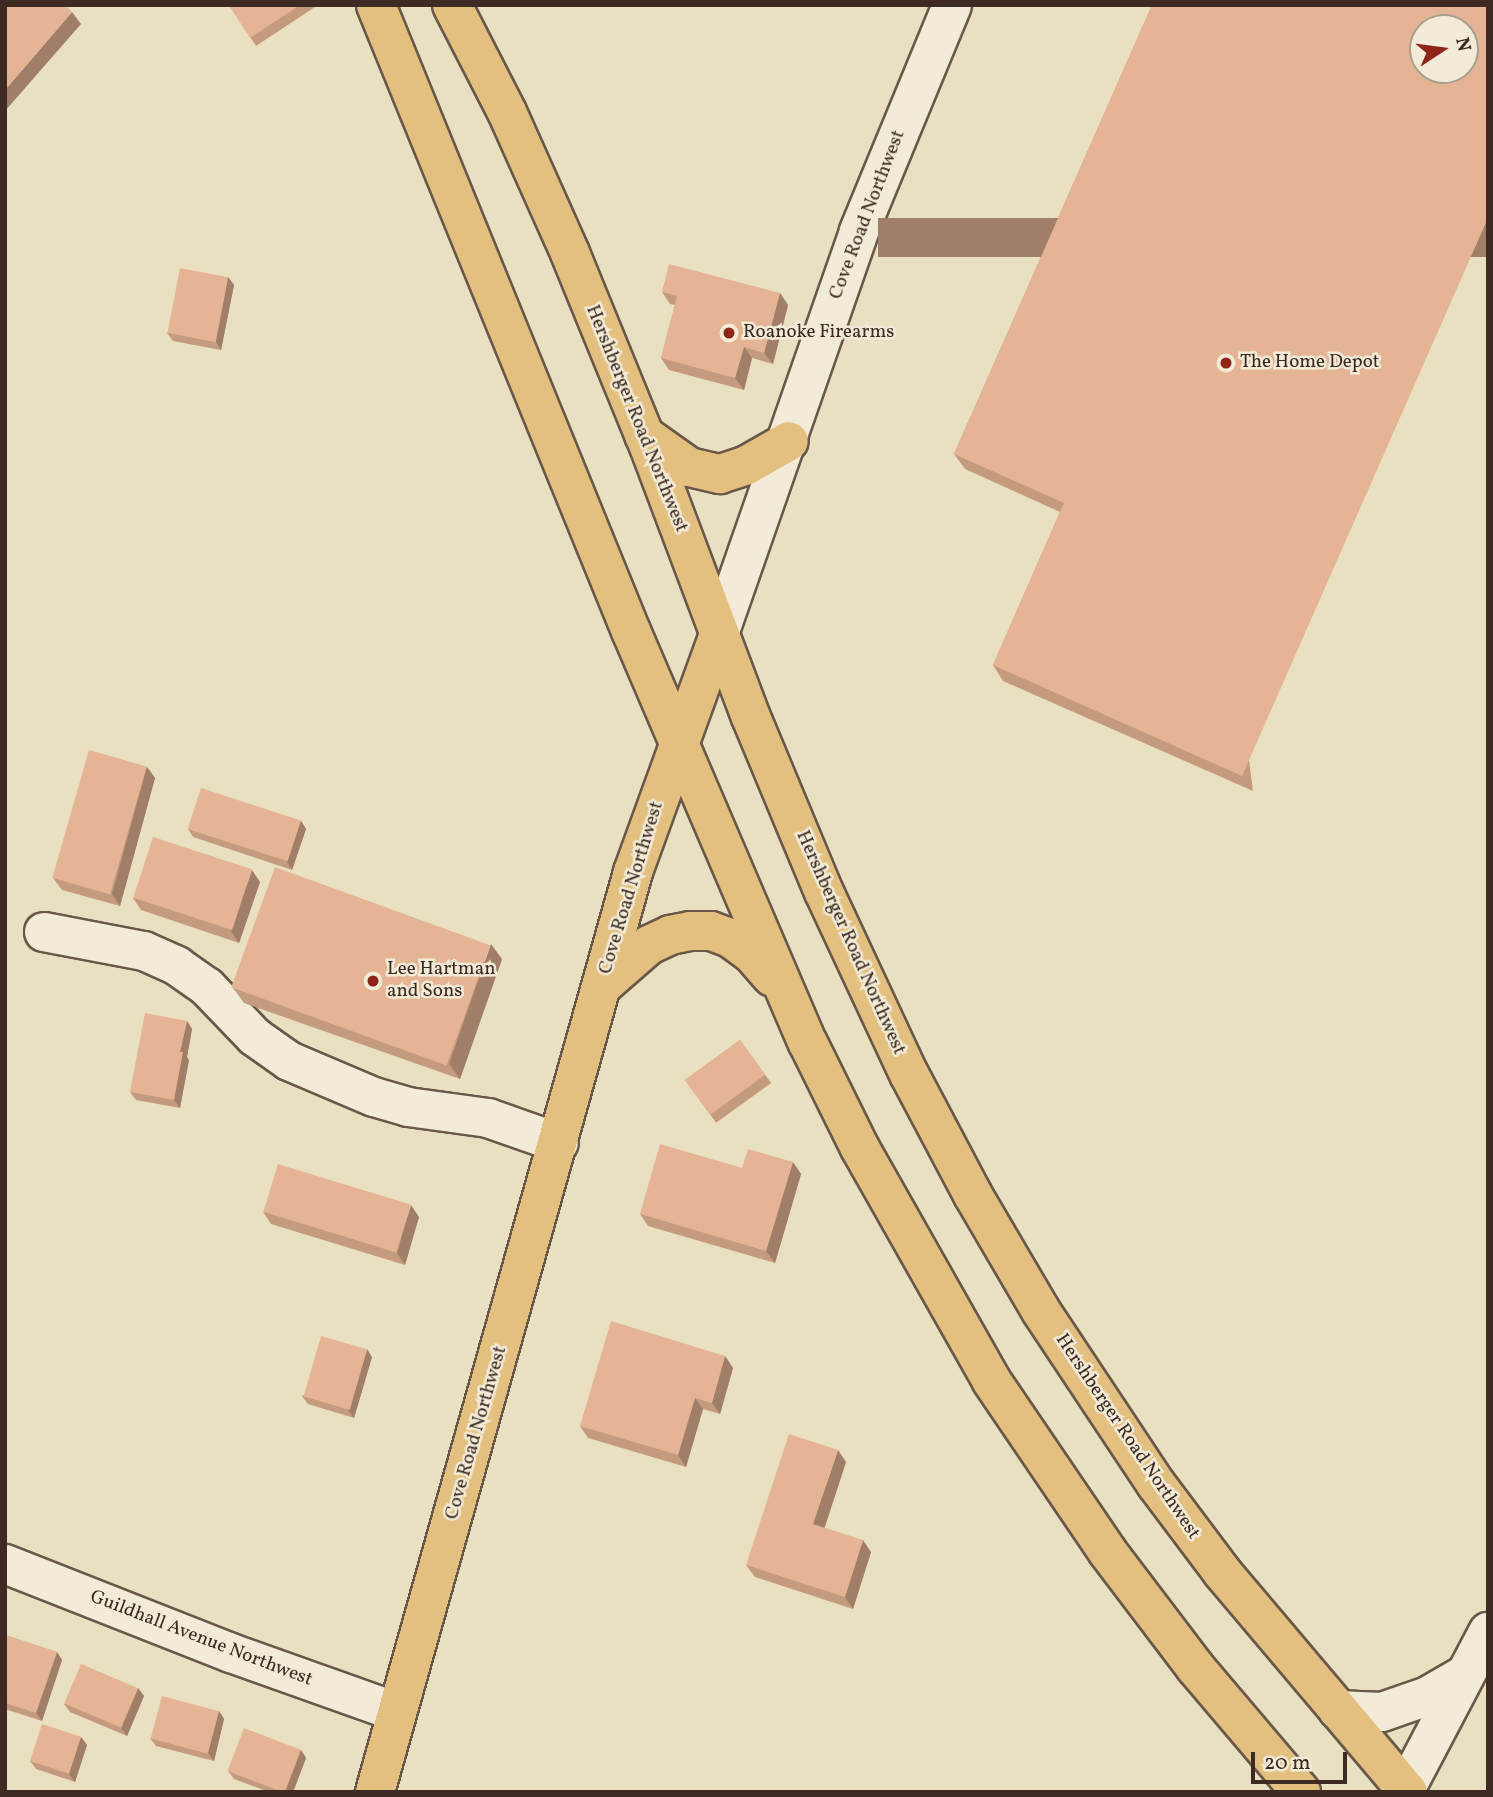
<!DOCTYPE html>
<style>
body{margin:0}
#map{position:relative;width:1493px;height:1797px;overflow:hidden;background:#e9e0c1;font-family:Vollkorn,serif}
div>[style]{position:absolute}
.roads{filter:drop-shadow(2px 0 #69584a) drop-shadow(-2px 0 #69584a) drop-shadow(0 2px #69584a) drop-shadow(0 -2px #69584a)}
.minor>*{height:38px;margin:-19px;padding:0 19px;transform-origin:19px;border-radius:19px;background:#f1ebd7}
.major>*{height:38px;margin:-19px;padding:0 19px;transform-origin:19px;border-radius:19px;background:#e4c080}
.wall>*{inset:0;background:#c49b7f;transform-origin:0 0}
.shaded-wall>*{inset:0;background:#a07e68;transform-origin:0 0}
.building>*{inset:0;background:#e4b494;transform-origin:0 0}
.dots>*{width:19px;height:19px;translate:-50% -50%;box-sizing:border-box;border:4px solid #f1ebd7;border-radius:50%}
span{translate:-50% -50%;white-space:nowrap;text-align:center;line-height:1.15;-webkit-text-stroke:5px #f1ebd7;paint-order:stroke}
.street-label{font-size:19px;color:#3e2a22}
.poi-label{font-size:19px;color:#3e2a22}
.left{translate:0 -50%;text-align:left}
.frame{position:absolute;inset:0;border:7px solid #3e2a22;pointer-events:none}
.north{position:absolute;left:1409px;top:14px;width:70px;height:70px;box-sizing:border-box;background:#f1ebd7;border:2px solid #a99e8f;border-radius:50%;rotate:77deg;font-size:19px;font-weight:700;line-height:28px;text-align:center;color:#3e2a22}
.north::after{content:'';display:block;margin:auto;width:24px;height:32px;background:#8f2418;clip-path:polygon(50% 0,100% 100%,50% 72%,0 100%)}
.scale{position:absolute;left:1251px;top:1752px;width:96px;height:32px;box-sizing:border-box;border:4px solid #3e2a22;border-top:0;padding-left:9px;font-size:21px;line-height:24px;white-space:nowrap;color:#3e2a22;-webkit-text-stroke:5px #f1ebd7;paint-order:stroke}
</style>
<div id="map">
<div class="roads">
<div class="minor">
<i style="left:719px;top:634px;width:427px;rotate:-70.8deg"></i>
<i style="left:859px;top:231px;width:244px;rotate:-67.6deg"></i>
<i style="left:44px;top:932px;width:102px;rotate:10.8deg"></i>
<i style="left:144px;top:951px;width:36px;rotate:24deg"></i>
<i style="left:177px;top:966px;width:37px;rotate:35deg"></i>
<i style="left:207px;top:987px;width:69px;rotate:46.2deg"></i>
<i style="left:255px;top:1037px;width:42px;rotate:35.2deg"></i>
<i style="left:289px;top:1061px;width:92px;rotate:23deg"></i>
<i style="left:374px;top:1097px;width:35px;rotate:16deg"></i>
<i style="left:408px;top:1107px;width:81px;rotate:7.8deg"></i>
<i style="left:488px;top:1118px;width:75px;rotate:19.4deg"></i>
<i style="left:5px;top:1564px;width:243px;rotate:21.5deg"></i>
<i style="left:231px;top:1653px;width:176px;rotate:19.6deg"></i>
<i style="left:1338px;top:1710px;width:44px;rotate:2.6deg"></i>
<i style="left:1382px;top:1712px;width:49px;rotate:-19.2deg"></i>
<i style="left:1428px;top:1696px;width:42px;rotate:-30.3deg"></i>
<i style="left:1404px;top:1792px;width:181px;rotate:-62.3deg"></i>
</div>
<div class="major">
<i style="left:376px;top:5px;width:676px;rotate:67.84deg"></i>
<i style="left:631px;top:631px;width:448px;rotate:66.8deg"></i>
<i style="left:808px;top:1043px;width:117px;rotate:63.7deg"></i>
<i style="left:860px;top:1148px;width:266px;rotate:60.5deg"></i>
<i style="left:991px;top:1380px;width:207px;rotate:55.8deg"></i>
<i style="left:1107px;top:1551px;width:146px;rotate:52.8deg"></i>
<i style="left:1195px;top:1667px;width:164px;rotate:49.7deg"></i>
<i style="left:452px;top:5px;width:120px;rotate:62.8deg"></i>
<i style="left:507px;top:112px;width:154px;rotate:65.9deg"></i>
<i style="left:570px;top:253px;width:217px;rotate:67.8deg"></i>
<i style="left:652px;top:454px;width:281px;rotate:69.4deg"></i>
<i style="left:751px;top:717px;width:190px;rotate:67.4deg"></i>
<i style="left:824px;top:892px;width:201px;rotate:65deg"></i>
<i style="left:909px;top:1074px;width:137px;rotate:62.1deg"></i>
<i style="left:973px;top:1195px;width:134px;rotate:59.6deg"></i>
<i style="left:1041px;top:1311px;width:208px;rotate:56.4deg"></i>
<i style="left:1156px;top:1484px;width:110px;rotate:53.1deg"></i>
<i style="left:1222px;top:1572px;width:288px;rotate:49.8deg"></i>
<i style="left:644px;top:435px;width:55px;rotate:35.4deg"></i>
<i style="left:689px;top:467px;width:32px;rotate:13deg"></i>
<i style="left:720px;top:474px;width:28px;rotate:-18deg"></i>
<i style="left:747px;top:465px;width:48px;rotate:-29.7deg"></i>
<i style="left:602px;top:986px;width:62px;rotate:-41.1deg"></i>
<i style="left:649px;top:945px;width:23px;rotate:-25deg"></i>
<i style="left:670px;top:935px;width:20px;rotate:-11deg"></i>
<i style="left:690px;top:931px;width:21px"></i>
<i style="left:711px;top:931px;width:20px;rotate:20deg"></i>
<i style="left:730px;top:938px;width:27px;rotate:36deg"></i>
<i style="left:752px;top:954px;width:30px;rotate:49deg"></i>
<i style="left:375px;top:1792px;width:955px;rotate:-74.33deg"></i>
<i style="left:633px;top:872px;width:253px;rotate:-70.1deg"></i>
</div>
</div>
<div class="wall">
<i style="clip-path:polygon(229px 5px,318px 5px,256px 46px)"></i>
<i style="clip-path:polygon(1152px 5px,1253px 791px,1003px 681px,993px 665px,1060px 512px,965px 469px,954px 454px)"></i>
<i style="clip-path:polygon(228px 277px,234px 285px,221px 350px,173px 341px,167px 333px)"></i>
<i style="clip-path:polygon(662px 292px,780px 293px,788px 305px,773px 364px,752px 358px,744px 390px,669px 370px,661px 358px,675px 305px,670px 304px)"></i>
<i style="clip-path:polygon(147px 767px,155px 778px,120px 906px,62px 890px,53px 878px)"></i>
<i style="clip-path:polygon(301px 821px,306px 829px,292px 870px,193px 837px,188px 829px)"></i>
<i style="clip-path:polygon(260px 882px,239px 943px,141px 910px,133px 898px)"></i>
<i style="clip-path:polygon(502px 959px,460px 1079px,244px 1003px,233px 988px)"></i>
<i style="clip-path:polygon(187px 1021px,192px 1029px,187px 1057px,189px 1060px,180px 1108px,136px 1100px,130px 1092px)"></i>
<i style="left:740px;top:1040px;width:53px;height:68px;rotate:54deg"></i>
<i style="clip-path:polygon(793px 1162px,801px 1174px,775px 1263px,648px 1226px,640px 1214px,742px 1168px)"></i>
<i style="clip-path:polygon(263px 1212px,419px 1217px,405px 1265px,271px 1224px)"></i>
<i style="clip-path:polygon(725px 1356px,733px 1368px,720px 1414px,703px 1409px,686px 1467px,588px 1438px,580px 1426px)"></i>
<i style="clip-path:polygon(372px 1357px,354px 1418px,308px 1404px,302px 1396px)"></i>
<i style="clip-path:polygon(846px 1462px,824px 1528px,871px 1552px,853px 1609px,755px 1577px,746px 1565px)"></i>
<i style="clip-path:polygon(5px 1635px,57px 1652px,62px 1660px,42px 1721px,5px 1709px)"></i>
<i style="clip-path:polygon(138px 1688px,144px 1696px,127px 1736px,70px 1712px,64px 1704px)"></i>
<i style="clip-path:polygon(219px 1711px,224px 1719px,214px 1761px,156px 1746px,150px 1738px)"></i>
<i style="clip-path:polygon(81px 1737px,87px 1745px,75px 1782px,36px 1769px,30px 1761px)"></i>
<i style="clip-path:polygon(301px 1750px,306px 1758px,293px 1792px,269px 1792px,234px 1779px,228px 1771px)"></i>
</div>
<div class="shaded-wall">
<i style="clip-path:polygon(72px 12px,81px 24px,5px 111px,5px 90px)"></i>
<i style="left:1488px;top:218px;width:39px;height:610px;rotate:90deg"></i>
<i style="clip-path:polygon(228px 277px,234px 285px,221px 350px,216px 342px)"></i>
<i style="clip-path:polygon(780px 293px,788px 305px,773px 364px,764px 353px)"></i>
<i style="clip-path:polygon(744px 347px,752px 358px,744px 390px,735px 378px)"></i>
<i style="clip-path:polygon(147px 767px,155px 778px,120px 906px,112px 894px)"></i>
<i style="clip-path:polygon(301px 821px,306px 829px,292px 870px,287px 862px)"></i>
<i style="clip-path:polygon(252px 870px,260px 882px,239px 943px,231px 931px)"></i>
<i style="clip-path:polygon(491px 944px,502px 959px,460px 1079px,449px 1064px)"></i>
<i style="clip-path:polygon(187px 1021px,192px 1029px,187px 1057px,189px 1060px,180px 1108px,174px 1100px,180px 1052px)"></i>
<i style="clip-path:polygon(793px 1162px,801px 1174px,775px 1263px,766px 1251px)"></i>
<i style="clip-path:polygon(411px 1205px,419px 1217px,405px 1265px,397px 1253px)"></i>
<i style="clip-path:polygon(367px 1349px,372px 1357px,354px 1418px,348px 1410px)"></i>
<i style="clip-path:polygon(725px 1356px,733px 1368px,720px 1414px,712px 1403px)"></i>
<i style="clip-path:polygon(695px 1398px,703px 1409px,686px 1467px,678px 1455px)"></i>
<i style="clip-path:polygon(838px 1450px,846px 1462px,822px 1536px,813px 1524px)"></i>
<i style="clip-path:polygon(863px 1540px,871px 1552px,853px 1609px,845px 1597px)"></i>
<i style="clip-path:polygon(57px 1652px,62px 1660px,42px 1721px,36px 1713px)"></i>
<i style="clip-path:polygon(138px 1688px,144px 1696px,127px 1736px,121px 1728px)"></i>
<i style="clip-path:polygon(219px 1711px,224px 1719px,214px 1761px,208px 1753px)"></i>
<i style="clip-path:polygon(81px 1737px,87px 1745px,75px 1782px,69px 1774px)"></i>
<i style="clip-path:polygon(301px 1750px,306px 1758px,293px 1792px,285px 1792px)"></i>
</div>
<div class="building">
<i style="clip-path:polygon(5px 5px,65px 5px,72px 12px,5px 90px)"></i>
<i style="clip-path:polygon(229px 5px,300px 5px,250px 38px)"></i>
<i style="clip-path:polygon(evenodd,1152px 5px,1488px 5px,1488px 218px,1242px 776px,993px 665px,1064px 503px,954px 454px,1152px 5px,1423px 28px,1465px 28px,1465px 70px,1423px 70px,1423px 28px)"></i>
<i style="clip-path:polygon(669px 264px,780px 293px,764px 353px,744px 347px,735px 378px,661px 358px,677px 296px,662px 292px)"></i>
<i style="left:180px;top:268px;width:49px;height:66px;rotate:11deg"></i>
<i style="left:89px;top:750px;width:60px;height:133px;rotate:16deg"></i>
<i style="left:201px;top:788px;width:105px;height:43px;rotate:18deg"></i>
<i style="left:153px;top:837px;width:104px;height:64px;rotate:18deg"></i>
<i style="left:275px;top:867px;width:229px;height:128px;rotate:20deg"></i>
<i style="clip-path:polygon(145px 1013px,187px 1021px,180px 1052px,183px 1052px,174px 1100px,130px 1092px)"></i>
<i style="left:740px;top:1040px;width:43px;height:68px;rotate:54deg"></i>
<i style="clip-path:polygon(660px 1144px,742px 1168px,748px 1149px,793px 1162px,766px 1251px,640px 1214px)"></i>
<i style="left:278px;top:1164px;width:139px;height:50px;rotate:17deg"></i>
<i style="clip-path:polygon(611px 1321px,725px 1356px,712px 1403px,695px 1398px,678px 1455px,580px 1426px)"></i>
<i style="left:321px;top:1336px;width:48px;height:63px;rotate:16deg"></i>
<i style="clip-path:polygon(789px 1434px,838px 1450px,813px 1524px,863px 1540px,845px 1597px,746px 1565px)"></i>
<i style="clip-path:polygon(5px 1635px,57px 1652px,36px 1713px,5px 1703px)"></i>
<i style="left:81px;top:1664px;width:62px;height:43px;rotate:23deg"></i>
<i style="left:162px;top:1696px;width:59px;height:44px;rotate:15deg"></i>
<i style="left:42px;top:1724px;width:41px;height:39px;rotate:18deg"></i>
<i style="left:244px;top:1728px;width:61px;height:46px;rotate:21deg"></i>
</div>
<div class="dots">
<i style="left:729px;top:333px;background:#8f2418"></i>
<i style="left:1226px;top:363px;background:#8f2418"></i>
<i style="left:373px;top:981px;background:#8f2418"></i>
</div>
<div class="street-label">
<span style="left:868px;top:215px;rotate:-69deg">Cove Road Northwest</span>
<span style="left:636px;top:419px;rotate:68deg">Hershberger Road Northwest</span>
<span style="left:632px;top:888px;rotate:-73deg">Cove Road Northwest</span>
<span style="left:850px;top:943px;rotate:66deg">Hershberger Road Northwest</span>
<span style="left:477px;top:1433px;rotate:-74deg">Cove Road Northwest</span>
<span style="left:1127px;top:1437px;rotate:56deg">Hershberger Road Northwest</span>
<span style="left:201px;top:1639px;rotate:21deg">Guildhall Avenue Northwest</span>
</div>
<div class="poi-label">
<span class="left" style="left:743px;top:333px">Roanoke Firearms</span>
<span class="left" style="left:1240px;top:363px">The Home Depot</span>
<span class="left" style="left:387px;top:981px">Lee Hartman<br>and Sons</span>
</div>
<div class="frame"></div>
<div class="north">N</div>
<div class="scale">20 m</div>
</div>
